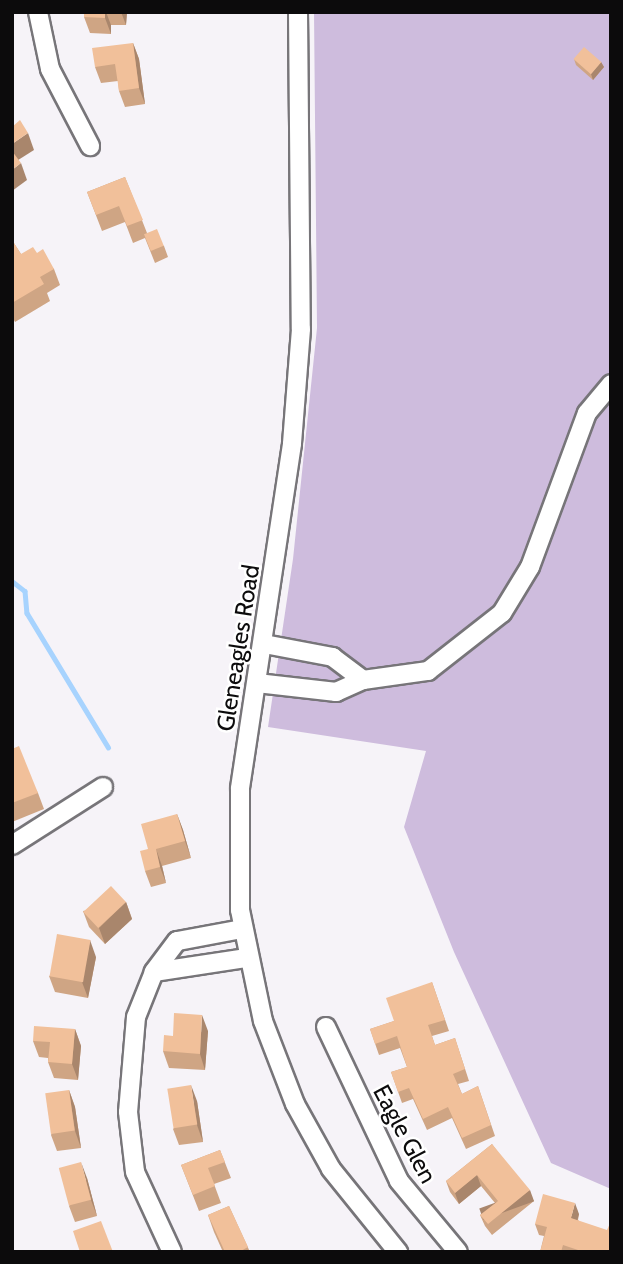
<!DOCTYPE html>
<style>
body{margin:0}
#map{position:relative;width:623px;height:1264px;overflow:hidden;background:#f6f3f8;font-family:Cabin,sans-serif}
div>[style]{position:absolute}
.green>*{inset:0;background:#cebcdd}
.stream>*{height:4.5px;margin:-2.25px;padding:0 2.25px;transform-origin:2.25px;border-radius:2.25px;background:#a7d3fe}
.roads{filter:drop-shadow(2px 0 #777579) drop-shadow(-2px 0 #777579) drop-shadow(0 2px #777579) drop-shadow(0 -2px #777579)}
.minor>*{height:18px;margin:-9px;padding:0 9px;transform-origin:9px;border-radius:9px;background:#fff}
.wall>*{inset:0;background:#cfa584}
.shaded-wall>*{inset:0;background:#a9866c;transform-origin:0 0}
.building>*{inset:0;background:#f1c09a;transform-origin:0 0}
span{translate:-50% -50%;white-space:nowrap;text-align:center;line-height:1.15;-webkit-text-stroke:5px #fff;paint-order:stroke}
.street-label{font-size:24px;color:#0c0b0c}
.frame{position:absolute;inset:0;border:14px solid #0c0b0c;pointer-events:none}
</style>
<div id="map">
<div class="green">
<i style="clip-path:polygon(314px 12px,611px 12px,611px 1189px,551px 1163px,454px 952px,404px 827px,426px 751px,268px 727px,293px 559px,317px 328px)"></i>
</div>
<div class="stream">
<i style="left:12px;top:581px;width:16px;rotate:38deg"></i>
<i style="left:25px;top:591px;width:22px;rotate:85deg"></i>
<i style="left:27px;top:613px;width:157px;rotate:58.8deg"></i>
</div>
<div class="roads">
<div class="minor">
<i style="left:38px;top:12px;width:58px;rotate:78.1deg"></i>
<i style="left:50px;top:69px;width:87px;rotate:62.5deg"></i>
<i style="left:298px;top:12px;width:317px;rotate:89.5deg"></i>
<i style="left:301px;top:329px;width:115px;rotate:94.5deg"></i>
<i style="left:292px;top:444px;width:349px;rotate:98.6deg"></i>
<i style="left:240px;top:789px;width:121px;rotate:90deg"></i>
<i style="left:240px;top:910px;width:113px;rotate:78.3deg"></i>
<i style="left:263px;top:1021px;width:89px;rotate:68.9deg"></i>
<i style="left:295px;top:1104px;width:74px;rotate:61deg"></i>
<i style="left:331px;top:1169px;width:107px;rotate:51.1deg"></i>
<i style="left:363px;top:680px;width:66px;rotate:-7.9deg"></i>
<i style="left:428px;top:671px;width:94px;rotate:-38.1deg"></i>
<i style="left:502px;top:613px;width:54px;rotate:-58.7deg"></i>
<i style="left:530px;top:567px;width:164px;rotate:-69.7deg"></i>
<i style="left:587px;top:413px;width:38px;rotate:-50deg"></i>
<i style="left:257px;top:683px;width:80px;rotate:6.5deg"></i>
<i style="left:336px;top:692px;width:30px;rotate:-24deg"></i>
<i style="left:363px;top:680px;width:38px;rotate:-143deg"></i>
<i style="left:333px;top:657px;width:70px;rotate:-169.3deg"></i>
<i style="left:12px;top:845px;width:108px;rotate:-32.5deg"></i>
<i style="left:242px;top:929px;width:66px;rotate:169.5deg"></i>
<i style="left:177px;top:941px;width:39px;rotate:127deg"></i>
<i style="left:154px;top:972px;width:94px;rotate:-8.6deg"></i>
<i style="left:154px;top:972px;width:48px;rotate:111.8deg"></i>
<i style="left:136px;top:1017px;width:95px;rotate:94.8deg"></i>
<i style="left:128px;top:1112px;width:60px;rotate:83.3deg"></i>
<i style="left:135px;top:1172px;width:88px;rotate:65.2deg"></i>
<i style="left:326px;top:1027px;width:170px;rotate:64.6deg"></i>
<i style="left:399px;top:1181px;width:92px;rotate:50.3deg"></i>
</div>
</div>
<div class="wall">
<i style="clip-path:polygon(84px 12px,127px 12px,126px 25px,111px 25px,111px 34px,90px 33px,84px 17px)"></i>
<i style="clip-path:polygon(133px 43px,139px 59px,145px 104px,125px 107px,119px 91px,118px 81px,101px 83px,95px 67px)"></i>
<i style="clip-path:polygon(574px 59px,601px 62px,604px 67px,593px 80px,576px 65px)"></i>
<i style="clip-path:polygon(125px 177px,147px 233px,164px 246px,168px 257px,155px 263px,145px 238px,133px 243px,125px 222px,102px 231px,87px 192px)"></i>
<i style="clip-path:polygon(12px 240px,21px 254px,37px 253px,54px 269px,60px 285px,47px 293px,50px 301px,15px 322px,12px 316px)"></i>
<i style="clip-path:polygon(12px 749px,38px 793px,44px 809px,12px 822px)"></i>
<i style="clip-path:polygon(177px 814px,183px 830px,191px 858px,162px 866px,166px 883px,151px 887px,145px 871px,148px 849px)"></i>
<i style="clip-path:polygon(126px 902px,132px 919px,105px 944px,89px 927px,83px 911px)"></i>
<i style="clip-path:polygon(96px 957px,88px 998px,55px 992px,49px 976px)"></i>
<i style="clip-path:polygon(432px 982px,449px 1031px,432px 1036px,435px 1045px,455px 1038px,469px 1081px,458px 1084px,462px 1094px,478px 1086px,495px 1136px,466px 1149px,452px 1118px,427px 1130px,413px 1099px,402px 1103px,391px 1072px,407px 1067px,400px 1048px,379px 1055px,370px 1029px,394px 1021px)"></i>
<i style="clip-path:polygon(75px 1029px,81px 1046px,78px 1080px,54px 1078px,48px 1062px,48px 1058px,39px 1057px,33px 1041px)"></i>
<i style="clip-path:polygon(208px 1031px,205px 1070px,169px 1068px,163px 1051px,173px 1036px)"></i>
<i style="clip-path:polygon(69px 1090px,75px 1107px,81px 1148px,57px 1151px,51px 1135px)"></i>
<i style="clip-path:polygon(197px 1101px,203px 1142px,179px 1145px,173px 1129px)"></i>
<i style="clip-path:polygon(492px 1144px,534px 1201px,492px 1235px,485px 1226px,480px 1215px,495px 1203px,481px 1186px,459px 1204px,450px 1192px,446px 1181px)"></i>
<i style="clip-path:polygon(220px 1150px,231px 1178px,214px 1184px,221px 1203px,199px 1211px,181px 1165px)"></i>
<i style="clip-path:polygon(87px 1178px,97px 1216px,75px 1222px,69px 1206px)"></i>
<i style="clip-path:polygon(229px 1206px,250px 1252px,223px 1252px,214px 1232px,208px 1215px)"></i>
<i style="clip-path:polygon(579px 1214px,578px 1220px,611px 1252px,540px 1252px,544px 1236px,539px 1235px,535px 1224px)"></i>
</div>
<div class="shaded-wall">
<i style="clip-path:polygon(105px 12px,106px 12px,111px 25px,111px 34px,105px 18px)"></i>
<i style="clip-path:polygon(121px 12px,127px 12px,126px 25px)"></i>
<i style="clip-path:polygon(133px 43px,139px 59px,145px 104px,139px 88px)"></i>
<i style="clip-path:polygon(601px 62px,604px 67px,593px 80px,591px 74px)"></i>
<i style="clip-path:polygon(28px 133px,34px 150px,15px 162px,12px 155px,12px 144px)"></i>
<i style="clip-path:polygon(21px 163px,27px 180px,12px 191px,12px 170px)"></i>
<i style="clip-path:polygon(177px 814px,183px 830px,191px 858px,185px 841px)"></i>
<i style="clip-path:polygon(156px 849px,162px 866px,166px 883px,160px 867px)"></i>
<i style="clip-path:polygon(126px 902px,132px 919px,105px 944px,99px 928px)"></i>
<i style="clip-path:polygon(90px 940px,96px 957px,88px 998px,82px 982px)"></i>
<i style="clip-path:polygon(202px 1015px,208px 1031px,205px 1070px,200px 1054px)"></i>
<i style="clip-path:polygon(75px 1029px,81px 1046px,78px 1080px,72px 1064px)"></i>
<i style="clip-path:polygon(191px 1085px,197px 1101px,203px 1142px,197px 1125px)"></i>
<i style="clip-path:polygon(69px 1090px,75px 1107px,81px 1148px,75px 1131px)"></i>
<i style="clip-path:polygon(81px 1162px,87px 1178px,97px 1216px,91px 1200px)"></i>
<i style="clip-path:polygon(477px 1175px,481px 1186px,459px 1204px,455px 1193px)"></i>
<i style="left:530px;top:1190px;width:12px;height:54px;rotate:70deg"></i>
<i style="clip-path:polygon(575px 1203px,579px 1214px,575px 1229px,571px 1218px)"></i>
</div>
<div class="building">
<i style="clip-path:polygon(84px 12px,105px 12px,105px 18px,84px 17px)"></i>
<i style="clip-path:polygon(133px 43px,139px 88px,119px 91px,115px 64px,95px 67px,92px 48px)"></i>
<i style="left:584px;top:47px;width:23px;height:16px;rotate:41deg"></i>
<i style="clip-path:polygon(20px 120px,28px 133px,12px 144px,12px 127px)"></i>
<i style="clip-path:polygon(12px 151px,21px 163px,12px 170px)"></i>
<i style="clip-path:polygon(125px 177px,143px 220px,127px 226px,119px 206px,96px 215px,87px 192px)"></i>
<i style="left:157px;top:229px;width:18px;height:14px;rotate:68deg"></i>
<i style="clip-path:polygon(12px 240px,21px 254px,33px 247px,37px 253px,43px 249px,54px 269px,40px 277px,44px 284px,12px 303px)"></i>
<i style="clip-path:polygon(19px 746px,38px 793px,12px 803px,12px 749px)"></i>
<i style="clip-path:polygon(177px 814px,185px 841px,156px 849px,160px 867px,145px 871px,140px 851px,148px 849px,141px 824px)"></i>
<i style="left:111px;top:886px;width:22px;height:38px;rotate:47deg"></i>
<i style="left:57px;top:934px;width:34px;height:43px;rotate:10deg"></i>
<i style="clip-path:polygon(432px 982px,445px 1020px,428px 1025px,435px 1045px,455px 1038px,465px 1069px,453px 1074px,462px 1094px,478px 1086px,491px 1125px,462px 1138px,448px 1107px,423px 1119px,409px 1088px,398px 1092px,391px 1072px,407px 1067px,397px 1036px,375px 1044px,370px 1029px,394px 1021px,386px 998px)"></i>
<i style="clip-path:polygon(174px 1013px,202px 1015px,200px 1054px,163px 1051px,164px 1035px,173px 1036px)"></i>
<i style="clip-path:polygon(34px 1026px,75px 1029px,72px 1064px,48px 1062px,50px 1042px,33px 1041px)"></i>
<i style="left:191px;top:1085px;width:40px;height:24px;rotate:81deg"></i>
<i style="left:69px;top:1090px;width:41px;height:24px;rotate:82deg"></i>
<i style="clip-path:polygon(492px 1144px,530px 1190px,488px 1224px,480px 1215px,498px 1201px,477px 1175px,455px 1193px,446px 1181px)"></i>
<i style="clip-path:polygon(220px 1150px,225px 1162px,208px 1168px,215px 1186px,193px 1195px,181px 1165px)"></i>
<i style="left:81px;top:1162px;width:39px;height:23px;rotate:75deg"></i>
<i style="clip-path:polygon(543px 1194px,575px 1203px,571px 1218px,607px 1230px,611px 1221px,611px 1252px,584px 1252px,563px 1245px,561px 1252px,540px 1252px,547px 1227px,535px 1224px)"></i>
<i style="clip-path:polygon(229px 1206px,248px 1247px,239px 1252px,225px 1252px,208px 1215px)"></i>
<i style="clip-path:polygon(101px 1221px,113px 1252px,80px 1252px,73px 1231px)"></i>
</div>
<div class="street-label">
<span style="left:238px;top:648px;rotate:-81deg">Gleneagles Road</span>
<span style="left:405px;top:1134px;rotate:62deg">Eagle Glen</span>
</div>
<div class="frame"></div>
</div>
